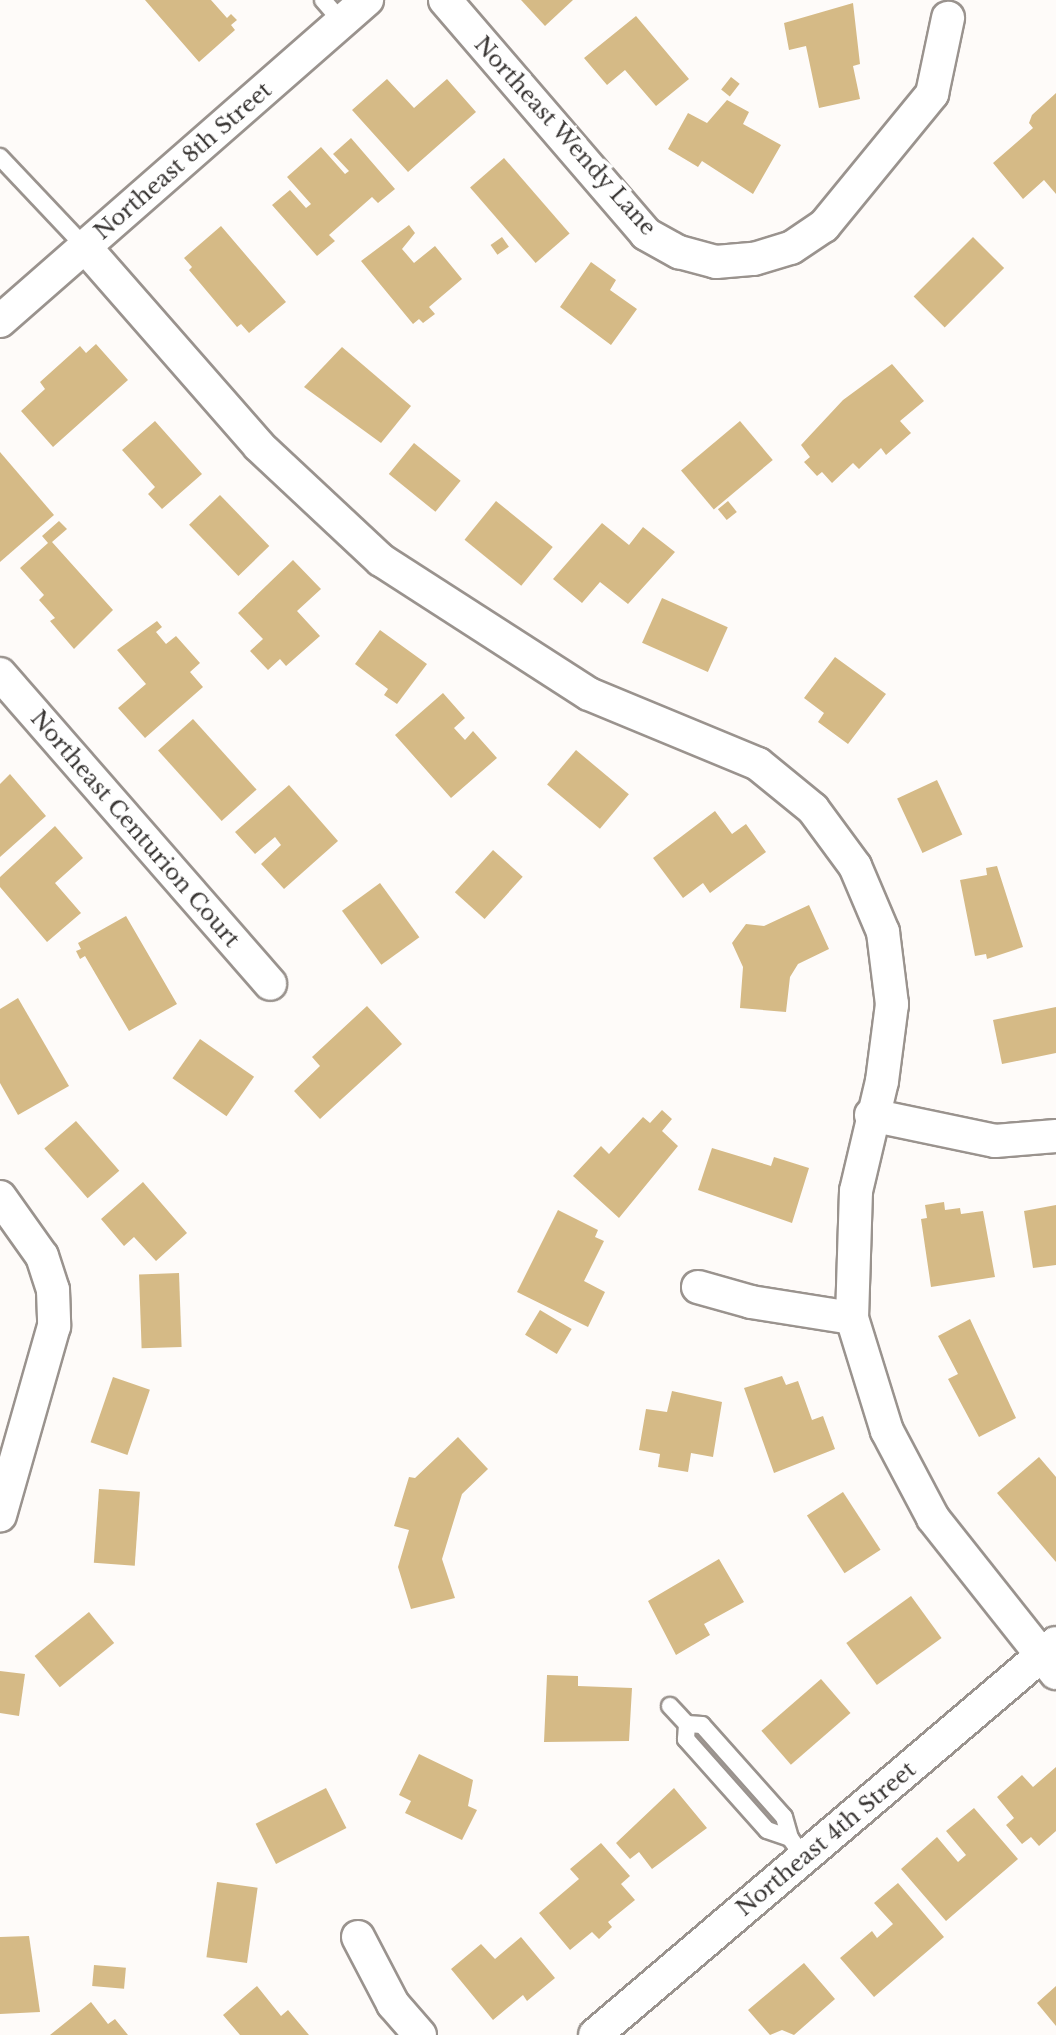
<!DOCTYPE html>
<style>
body{margin:0}
#map{position:relative;width:1056px;height:2035px;overflow:hidden;background:#fefbf9;font-family:"Libre Baskerville",serif}
div>[style]{position:absolute}
.building>*{inset:0;background:#d5ba86;transform-origin:0 0}
.roads{filter:drop-shadow(2px 0 #9a938e) drop-shadow(-2px 0 #9a938e) drop-shadow(0 2px #9a938e) drop-shadow(0 -2px #9a938e)}
.lane>*{height:16px;margin:-8px;padding:0 8px;transform-origin:8px;border-radius:8px;background:#fff}
.street>*{height:32px;margin:-16px;padding:0 16px;transform-origin:16px;border-radius:16px;background:#fff}
span{translate:-50% -50%;white-space:nowrap;text-align:center;line-height:1.15;-webkit-text-stroke:8px #fff;paint-order:stroke}
.street-label{font-size:22px;color:#393634}
</style>
<div id="map">
<div class="building">
<i style="clip-path:polygon(145px 0,211px 0,227px 18px,231px 14px,237px 20px,231px 25px,235px 30px,199px 62px)"></i>
<i style="clip-path:polygon(521px 0,573px 0,545px 26px)"></i>
<i style="clip-path:polygon(853px 3px,860px 64px,853px 66px,860px 99px,819px 108px,806px 46px,789px 50px,784px 23px)"></i>
<i style="clip-path:polygon(636px 16px,689px 79px,656px 106px,625px 70px,607px 85px,584px 58px)"></i>
<i style="left:731px;top:77px;width:11px;height:16px;rotate:38deg"></i>
<i style="clip-path:polygon(387px 79px,414px 108px,447px 79px,476px 112px,408px 172px,352px 110px)"></i>
<i style="clip-path:polygon(1056px 93px,1056px 194px,1044px 180px,1023px 199px,993px 163px,1033px 128px,1029px 123px,1032px 115px)"></i>
<i style="clip-path:polygon(727px 100px,749px 112px,743px 124px,781px 145px,753px 194px,702px 161px,698px 167px,668px 149px,688px 113px,707px 123px)"></i>
<i style="clip-path:polygon(351px 138px,395px 189px,378px 203px,372px 197px,329px 235px,335px 241px,317px 256px,272px 205px,290px 190px,306px 208px,311px 204px,287px 177px,321px 147px,345px 174px,349px 171px,333px 154px)"></i>
<i style="left:504px;top:158px;width:100px;height:45px;rotate:49deg"></i>
<i style="clip-path:polygon(409px 225px,415px 233px,402px 249px,414px 263px,435px 246px,462px 279px,429px 307px,435px 314px,423px 323px,419px 319px,413px 324px,361px 261px)"></i>
<i style="clip-path:polygon(221px 226px,286px 302px,249px 333px,241px 324px,237px 327px,189px 270px,192px 267px,184px 258px)"></i>
<i style="left:502px;top:237px;width:12px;height:14px;rotate:55deg"></i>
<i style="left:973px;top:237px;width:44px;height:84px;rotate:45deg"></i>
<i style="clip-path:polygon(591px 262px,616px 280px,610px 290px,637px 309px,611px 345px,560px 307px)"></i>
<i style="clip-path:polygon(96px 344px,128px 380px,53px 447px,21px 411px,45px 389px,40px 382px,80px 346px,86px 353px)"></i>
<i style="clip-path:polygon(342px 347px,411px 406px,381px 443px,304px 387px)"></i>
<i style="clip-path:polygon(892px 364px,924px 401px,900px 421px,911px 433px,886px 455px,881px 448px,859px 469px,853px 463px,832px 483px,822px 472px,817px 476px,804px 462px,810px 457px,801px 445px,843px 400px)"></i>
<i style="clip-path:polygon(155px 421px,202px 474px,162px 509px,148px 494px,155px 487px,122px 450px)"></i>
<i style="left:740px;top:421px;width:51px;height:77px;rotate:50deg"></i>
<i style="left:414px;top:443px;width:60px;height:40px;rotate:39deg"></i>
<i style="clip-path:polygon(0 452px,54px 515px,0 562px)"></i>
<i style="left:220px;top:495px;width:71px;height:43px;rotate:46deg"></i>
<i style="left:496px;top:501px;width:73px;height:50px;rotate:39deg"></i>
<i style="left:728px;top:501px;width:14px;height:13px;rotate:51deg"></i>
<i style="clip-path:polygon(59px 521px,67px 529px,52px 542px,113px 610px,74px 649px,50px 621px,55px 618px,39px 600px,44px 595px,20px 568px,48px 543px,42px 536px)"></i>
<i style="clip-path:polygon(602px 523px,629px 545px,643px 527px,675px 552px,628px 604px,600px 582px,582px 603px,553px 579px)"></i>
<i style="clip-path:polygon(293px 560px,321px 589px,297px 611px,320px 636px,286px 666px,280px 659px,268px 670px,250px 651px,263px 639px,238px 613px)"></i>
<i style="left:662px;top:598px;width:72px;height:49px;rotate:24deg"></i>
<i style="clip-path:polygon(157px 621px,162px 627px,156px 632px,166px 644px,176px 636px,200px 663px,190px 672px,203px 687px,145px 738px,118px 708px,146px 684px,117px 650px)"></i>
<i style="clip-path:polygon(380px 630px,427px 664px,397px 704px,384px 695px,388px 689px,355px 664px)"></i>
<i style="clip-path:polygon(835px 657px,886px 694px,848px 744px,818px 722px,824px 713px,804px 698px)"></i>
<i style="clip-path:polygon(443px 693px,465px 718px,454px 728px,465px 740px,473px 731px,497px 758px,451px 798px,395px 735px)"></i>
<i style="left:193px;top:719px;width:95px;height:47px;rotate:48deg"></i>
<i style="left:576px;top:750px;width:69px;height:45px;rotate:40deg"></i>
<i style="clip-path:polygon(10px 774px,46px 816px,0 857px,0 784px)"></i>
<i style="left:937px;top:780px;width:60px;height:44px;rotate:65deg"></i>
<i style="clip-path:polygon(289px 785px,338px 841px,284px 889px,261px 864px,281px 845px,275px 837px,255px 854px,235px 832px)"></i>
<i style="clip-path:polygon(715px 811px,732px 834px,746px 824px,766px 852px,710px 893px,703px 883px,683px 898px,653px 858px)"></i>
<i style="clip-path:polygon(55px 826px,83px 858px,55px 883px,81px 913px,47px 942px,0 887px,0 877px)"></i>
<i style="left:493px;top:850px;width:40px;height:57px;rotate:42deg"></i>
<i style="clip-path:polygon(997px 866px,1023px 947px,987px 959px,986px 954px,975px 956px,960px 880px,987px 875px,986px 868px)"></i>
<i style="left:380px;top:883px;width:67px;height:47px;rotate:54deg"></i>
<i style="clip-path:polygon(809px 905px,829px 949px,798px 964px,790px 977px,786px 1012px,740px 1008px,743px 967px,732px 943px,746px 924px,764px 926px)"></i>
<i style="clip-path:polygon(126px 916px,177px 1004px,129px 1031px,85px 956px,80px 959px,76px 951px,81px 949px,78px 943px)"></i>
<i style="clip-path:polygon(18px 998px,69px 1086px,18px 1115px,0 1083px,0 1009px)"></i>
<i style="clip-path:polygon(367px 1006px,402px 1044px,320px 1119px,294px 1091px,320px 1066px,312px 1057px)"></i>
<i style="clip-path:polygon(1056px 1007px,1056px 1053px,1002px 1064px,993px 1020px)"></i>
<i style="left:200px;top:1039px;width:66px;height:48px;rotate:35deg"></i>
<i style="clip-path:polygon(662px 1110px,672px 1119px,662px 1131px,678px 1146px,619px 1218px,573px 1176px,601px 1146px,609px 1154px,643px 1117px,650px 1123px)"></i>
<i style="left:76px;top:1121px;width:66px;height:42px;rotate:49deg"></i>
<i style="clip-path:polygon(712px 1148px,771px 1166px,774px 1157px,809px 1168px,792px 1223px,698px 1190px)"></i>
<i style="clip-path:polygon(143px 1182px,187px 1233px,156px 1261px,134px 1237px,124px 1246px,101px 1219px)"></i>
<i style="clip-path:polygon(944px 1202px,945px 1210px,960px 1208px,961px 1214px,983px 1211px,995px 1277px,931px 1287px,921px 1219px,927px 1218px,925px 1205px)"></i>
<i style="clip-path:polygon(1056px 1205px,1056px 1265px,1033px 1268px,1024px 1211px)"></i>
<i style="clip-path:polygon(558px 1210px,598px 1230px,595px 1237px,604px 1241px,584px 1281px,605px 1292px,588px 1327px,517px 1292px)"></i>
<i style="left:179px;top:1273px;width:74px;height:40px;rotate:88deg"></i>
<i style="left:540px;top:1310px;width:37px;height:29px;rotate:31deg"></i>
<i style="clip-path:polygon(970px 1319px,1016px 1418px,979px 1437px,948px 1379px,958px 1374px,938px 1336px)"></i>
<i style="clip-path:polygon(782px 1376px,786px 1385px,798px 1381px,812px 1420px,823px 1416px,835px 1449px,774px 1473px,744px 1388px)"></i>
<i style="left:113px;top:1377px;width:39px;height:69px;rotate:19deg"></i>
<i style="clip-path:polygon(672px 1391px,722px 1402px,713px 1457px,691px 1453px,688px 1472px,658px 1467px,660px 1454px,639px 1450px,646px 1409px,667px 1412px)"></i>
<i style="clip-path:polygon(458px 1437px,488px 1469px,462px 1494px,442px 1559px,455px 1598px,411px 1609px,398px 1567px,409px 1530px,394px 1526px,409px 1477px,415px 1478px)"></i>
<i style="clip-path:polygon(1039px 1457px,1056px 1477px,1056px 1562px,997px 1493px)"></i>
<i style="left:99px;top:1489px;width:41px;height:74px;rotate:4deg"></i>
<i style="left:843px;top:1492px;width:69px;height:43px;rotate:57deg"></i>
<i style="clip-path:polygon(719px 1559px,744px 1602px,704px 1624px,710px 1635px,676px 1655px,648px 1601px)"></i>
<i style="left:911px;top:1596px;width:52px;height:80px;rotate:54deg"></i>
<i style="left:89px;top:1612px;width:40px;height:70px;rotate:51deg"></i>
<i style="clip-path:polygon(0 1671px,25px 1674px,19px 1716px,0 1713px)"></i>
<i style="clip-path:polygon(547px 1675px,578px 1676px,578px 1686px,632px 1688px,629px 1741px,544px 1742px)"></i>
<i style="left:821px;top:1679px;width:45px;height:79px;rotate:49deg"></i>
<i style="clip-path:polygon(419px 1754px,473px 1780px,468px 1806px,477px 1810px,462px 1840px,405px 1813px,411px 1801px,399px 1795px)"></i>
<i style="clip-path:polygon(1056px 1767px,1056px 1831px,1039px 1846px,1031px 1837px,1022px 1844px,1006px 1825px,1014px 1818px,997px 1797px,1022px 1775px,1033px 1787px)"></i>
<i style="left:326px;top:1788px;width:45px;height:79px;rotate:63deg"></i>
<i style="clip-path:polygon(674px 1788px,707px 1828px,652px 1869px,639px 1852px,630px 1859px,616px 1843px)"></i>
<i style="clip-path:polygon(974px 1808px,1018px 1859px,946px 1921px,901px 1869px,937px 1837px,958px 1862px,966px 1855px,946px 1831px)"></i>
<i style="clip-path:polygon(601px 1843px,630px 1876px,621px 1884px,635px 1900px,608px 1922px,612px 1927px,599px 1939px,592px 1932px,570px 1950px,539px 1913px,579px 1879px,570px 1869px)"></i>
<i style="left:217px;top:1882px;width:41px;height:76px;rotate:8deg"></i>
<i style="clip-path:polygon(898px 1883px,944px 1937px,874px 1997px,840px 1958px,872px 1931px,877px 1938px,893px 1924px,874px 1903px)"></i>
<i style="clip-path:polygon(29px 1936px,40px 2012px,0 2014px,0 1937px)"></i>
<i style="clip-path:polygon(521px 1937px,555px 1978px,527px 2001px,523px 1995px,493px 2020px,451px 1969px,481px 1944px,495px 1959px)"></i>
<i style="clip-path:polygon(804px 1963px,835px 1999px,794px 2035px,782px 2030px,770px 2035px,748px 2010px)"></i>
<i style="left:94px;top:1965px;width:32px;height:21px;rotate:5deg"></i>
<i style="clip-path:polygon(257px 1986px,281px 2016px,288px 2010px,309px 2035px,240px 2035px,223px 2015px)"></i>
<i style="clip-path:polygon(1056px 1986px,1056px 2026px,1037px 2003px)"></i>
<i style="clip-path:polygon(91px 2002px,108px 2024px,115px 2019px,128px 2035px,50px 2035px)"></i>
</div>
<div class="roads">
<div class="lane">
<i style="left:323px;top:0;width:29px;rotate:49deg"></i>
<i style="left:0;top:157px;width:124px;rotate:46.6deg"></i>
<i style="left:670px;top:1706px;width:25px;rotate:47deg"></i>
<i style="left:790px;top:1838px;width:24px;rotate:-161deg"></i>
<i style="left:767px;top:1830px;width:122px;rotate:-131.7deg"></i>
<i style="left:686px;top:1739px;width:15px;rotate:-86deg"></i>
<i style="left:687px;top:1724px;width:15px;rotate:4deg"></i>
<i style="left:702px;top:1725px;width:123px;rotate:48.3deg"></i>
<i style="left:784px;top:1817px;width:22px;rotate:74deg"></i>
<i style="left:790px;top:1838px;width:24px;rotate:54deg"></i>
</div>
<div class="street">
<i style="left:445px;top:0;width:308px;rotate:49.3deg"></i>
<i style="left:646px;top:234px;width:38px;rotate:29deg"></i>
<i style="left:679px;top:252px;width:38px;rotate:15deg"></i>
<i style="left:716px;top:262px;width:38px;rotate:-5deg"></i>
<i style="left:754px;top:259px;width:39px;rotate:-17deg"></i>
<i style="left:791px;top:248px;width:40px;rotate:-34deg"></i>
<i style="left:824px;top:226px;width:171px;rotate:-50.7deg"></i>
<i style="left:932px;top:94px;width:78px;rotate:-78.1deg"></i>
<i style="left:85px;top:247px;width:264px;rotate:48.8deg"></i>
<i style="left:259px;top:446px;width:167px;rotate:43.1deg"></i>
<i style="left:381px;top:560px;width:247px;rotate:32.8deg"></i>
<i style="left:589px;top:694px;width:183px;rotate:22.5deg"></i>
<i style="left:758px;top:764px;width:71px;rotate:39.3deg"></i>
<i style="left:813px;top:809px;width:71px;rotate:53.6deg"></i>
<i style="left:855px;top:866px;width:72px;rotate:67deg"></i>
<i style="left:883px;top:932px;width:73px;rotate:82.9deg"></i>
<i style="left:892px;top:1004px;width:78px;rotate:97.4deg"></i>
<i style="left:882px;top:1081px;width:113px;rotate:103.3deg"></i>
<i style="left:856px;top:1191px;width:127px;rotate:91.8deg"></i>
<i style="left:852px;top:1318px;width:118px;rotate:72.8deg"></i>
<i style="left:887px;top:1431px;width:98px;rotate:62.1deg"></i>
<i style="left:933px;top:1518px;width:198px;rotate:51.6deg"></i>
<i style="left:0;top:321px;width:488px;rotate:-41.2deg"></i>
<i style="left:0;top:674px;width:411px;rotate:48.9deg"></i>
<i style="left:871px;top:1115px;width:127px;rotate:11.8deg"></i>
<i style="left:995px;top:1141px;width:61px;rotate:-4.7deg"></i>
<i style="left:0;top:1197px;width:72px;rotate:54.6deg"></i>
<i style="left:42px;top:1256px;width:36px;rotate:72deg"></i>
<i style="left:53px;top:1290px;width:36px;rotate:88deg"></i>
<i style="left:54px;top:1326px;width:197px;rotate:105.9deg"></i>
<i style="left:698px;top:1287px;width:55px;rotate:15.8deg"></i>
<i style="left:751px;top:1302px;width:102px;rotate:9deg"></i>
<i style="left:358px;top:1937px;width:76px;rotate:62.4deg"></i>
<i style="left:393px;top:2004px;width:41px;rotate:48.9deg"></i>
<i style="left:595px;top:2035px;width:605px;rotate:-40.38deg"></i>
</div>
</div>
<div class="street-label">
<span style="left:565px;top:136px;rotate:48deg">Northeast Wendy Lane</span>
<span style="left:183px;top:161px;rotate:-41deg">Northeast 8th Street</span>
<span style="left:135px;top:829px;rotate:49deg">Northeast Centurion Court</span>
<span style="left:826px;top:1839px;rotate:-40deg">Northeast 4th Street</span>
</div>
</div>
